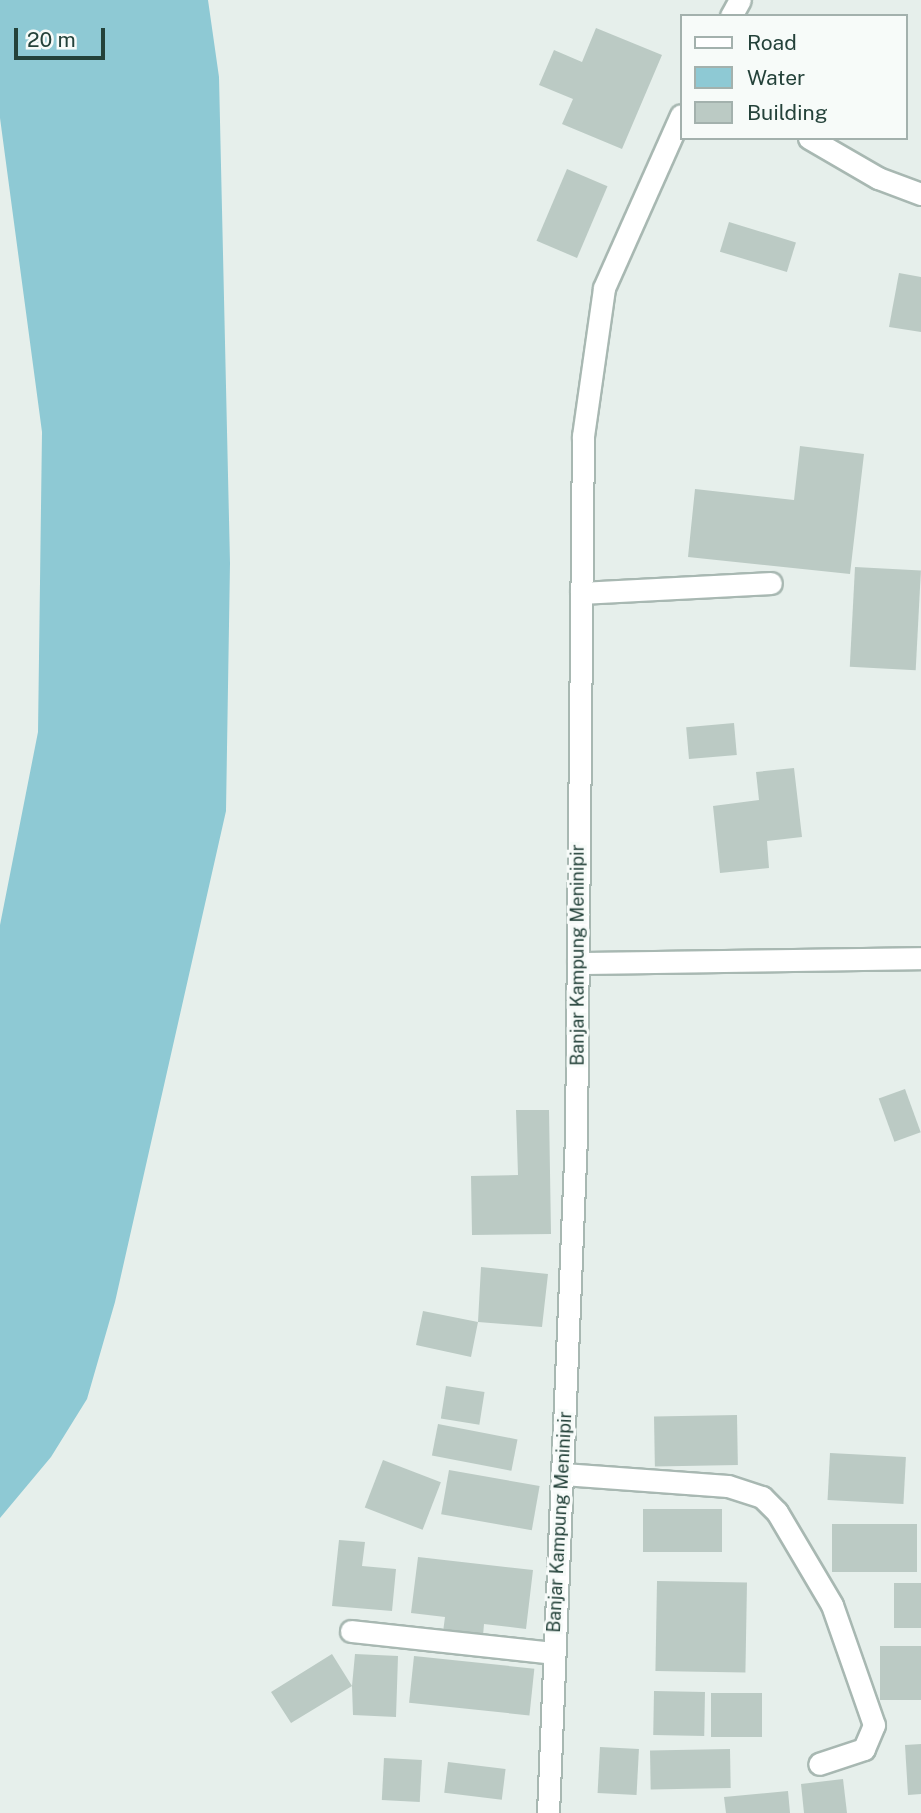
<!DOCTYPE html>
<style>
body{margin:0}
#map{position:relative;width:921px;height:1813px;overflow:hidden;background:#e6efeb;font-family:"Public Sans",sans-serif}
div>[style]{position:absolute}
.water>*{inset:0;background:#8ec9d4}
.building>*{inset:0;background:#bbcac4;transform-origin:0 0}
.roads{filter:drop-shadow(2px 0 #a8b8b2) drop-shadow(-2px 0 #a8b8b2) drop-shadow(0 2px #a8b8b2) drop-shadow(0 -2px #a8b8b2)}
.minor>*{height:21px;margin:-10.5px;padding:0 10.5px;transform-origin:10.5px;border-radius:10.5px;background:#fff}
.tertiary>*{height:21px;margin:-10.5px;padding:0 10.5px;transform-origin:10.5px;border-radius:10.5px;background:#fff}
span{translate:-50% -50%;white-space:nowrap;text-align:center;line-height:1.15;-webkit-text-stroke:6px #f7fbf9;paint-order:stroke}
.street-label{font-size:18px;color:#24423a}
.legend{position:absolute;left:680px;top:14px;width:228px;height:126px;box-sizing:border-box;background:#f7fbf9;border:2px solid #a3b1ad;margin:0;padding:9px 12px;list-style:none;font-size:21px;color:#24423a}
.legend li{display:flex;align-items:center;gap:14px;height:35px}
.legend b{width:35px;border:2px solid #a3b1ad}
.scale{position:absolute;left:14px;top:28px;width:91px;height:32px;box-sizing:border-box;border:4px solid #24423a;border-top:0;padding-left:9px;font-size:21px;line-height:24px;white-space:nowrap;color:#24423a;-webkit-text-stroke:5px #f7fbf9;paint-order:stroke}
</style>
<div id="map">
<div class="water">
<i style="clip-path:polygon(0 0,208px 0,219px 77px,230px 563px,226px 811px,115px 1302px,87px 1399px,51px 1457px,0 1518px,0 925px,38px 732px,42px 432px,0 118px)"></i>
</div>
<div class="building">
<i style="clip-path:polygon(596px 28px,662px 55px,622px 149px,562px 124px,573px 99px,539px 85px,554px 50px,582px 62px)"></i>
<i style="left:567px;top:169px;width:44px;height:78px;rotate:23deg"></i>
<i style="left:729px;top:222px;width:70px;height:31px;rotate:17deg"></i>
<i style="clip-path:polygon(899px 273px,921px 277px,921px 332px,889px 327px)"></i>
<i style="clip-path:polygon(800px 446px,864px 454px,850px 574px,688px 557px,695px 489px,794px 500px)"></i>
<i style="left:855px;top:567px;width:66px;height:100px;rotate:3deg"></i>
<i style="left:734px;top:723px;width:32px;height:48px;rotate:85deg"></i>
<i style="clip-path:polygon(794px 768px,802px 837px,767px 841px,769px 868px,720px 873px,713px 806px,759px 800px,756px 772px)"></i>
<i style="left:905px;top:1089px;width:46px;height:28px;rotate:70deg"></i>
<i style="clip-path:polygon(516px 1110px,549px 1110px,551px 1234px,472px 1235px,471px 1176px,518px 1175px)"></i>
<i style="clip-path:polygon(481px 1267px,548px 1274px,542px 1327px,478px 1322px,471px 1357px,416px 1345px,423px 1311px,478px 1322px)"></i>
<i style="left:446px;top:1386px;width:39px;height:33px;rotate:9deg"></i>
<i style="left:737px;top:1415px;width:50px;height:83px;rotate:89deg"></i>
<i style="left:438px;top:1424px;width:81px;height:32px;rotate:11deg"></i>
<i style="left:830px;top:1453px;width:76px;height:47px;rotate:3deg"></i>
<i style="left:383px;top:1460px;width:62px;height:51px;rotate:21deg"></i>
<i style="left:449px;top:1470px;width:92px;height:45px;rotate:10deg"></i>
<i style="left:643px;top:1509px;width:79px;height:43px"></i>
<i style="left:917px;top:1524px;width:48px;height:85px;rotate:90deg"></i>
<i style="clip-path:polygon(339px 1540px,365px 1542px,362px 1566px,396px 1569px,392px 1611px,332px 1606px)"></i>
<i style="clip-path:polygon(418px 1557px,533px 1570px,526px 1629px,484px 1624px,483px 1636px,443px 1632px,445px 1617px,411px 1613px)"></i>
<i style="left:657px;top:1581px;width:90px;height:90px;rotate:1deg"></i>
<i style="left:894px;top:1583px;width:27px;height:45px"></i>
<i style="left:921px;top:1646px;width:54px;height:41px;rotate:90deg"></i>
<i style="clip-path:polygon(332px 1654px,352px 1686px,355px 1654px,398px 1656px,396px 1717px,353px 1715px,352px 1686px,291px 1723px,271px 1692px)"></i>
<i style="left:414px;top:1656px;width:121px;height:47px;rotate:6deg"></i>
<i style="left:654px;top:1691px;width:51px;height:44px;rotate:1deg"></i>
<i style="left:711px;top:1693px;width:51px;height:44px"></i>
<i style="clip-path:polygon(921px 1744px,921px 1794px,908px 1795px,905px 1745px)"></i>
<i style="left:600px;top:1747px;width:39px;height:46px;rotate:3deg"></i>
<i style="left:730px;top:1749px;width:39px;height:80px;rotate:89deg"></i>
<i style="left:384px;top:1758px;width:38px;height:42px;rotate:3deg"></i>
<i style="left:448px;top:1762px;width:58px;height:31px;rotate:7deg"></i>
<i style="clip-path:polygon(843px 1779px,847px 1813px,804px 1813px,801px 1784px)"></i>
<i style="clip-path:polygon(788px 1791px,790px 1813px,726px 1813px,724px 1797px)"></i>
</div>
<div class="roads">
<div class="minor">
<i style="left:809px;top:138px;width:80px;rotate:30.1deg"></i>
<i style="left:878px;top:178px;width:46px;rotate:20.4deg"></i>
<i style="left:581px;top:593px;width:190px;rotate:-3deg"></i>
<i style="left:578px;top:963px;width:343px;rotate:-0.8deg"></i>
<i style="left:563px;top:1474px;width:165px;rotate:4.2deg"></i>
<i style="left:728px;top:1486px;width:36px;rotate:18deg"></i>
<i style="left:762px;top:1497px;width:21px;rotate:45deg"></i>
<i style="left:777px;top:1512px;width:108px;rotate:59.4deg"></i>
<i style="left:832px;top:1605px;width:127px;rotate:70.7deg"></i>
<i style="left:874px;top:1725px;width:26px;rotate:113deg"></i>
<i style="left:864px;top:1749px;width:47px;rotate:161.6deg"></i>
<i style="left:351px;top:1631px;width:204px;rotate:6.2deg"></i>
</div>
<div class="tertiary">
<i style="left:731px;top:16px;width:18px;rotate:-61deg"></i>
<i style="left:548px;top:1813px;width:677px;rotate:-87.63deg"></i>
<i style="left:576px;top:1137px;width:701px;rotate:-89.43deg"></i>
<i style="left:583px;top:436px;width:149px;rotate:-81.9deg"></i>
<i style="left:604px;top:288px;width:189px;rotate:-66deg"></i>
</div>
</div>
<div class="street-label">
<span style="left:578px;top:955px;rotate:-90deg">Banjar Kampung Meninipir</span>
<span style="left:560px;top:1522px;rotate:-87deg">Banjar Kampung Meninipir</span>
</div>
<ul class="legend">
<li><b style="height:9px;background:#fff"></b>Road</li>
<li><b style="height:19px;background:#8ec9d4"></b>Water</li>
<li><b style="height:19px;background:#bbcac4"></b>Building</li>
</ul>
<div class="scale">20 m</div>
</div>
